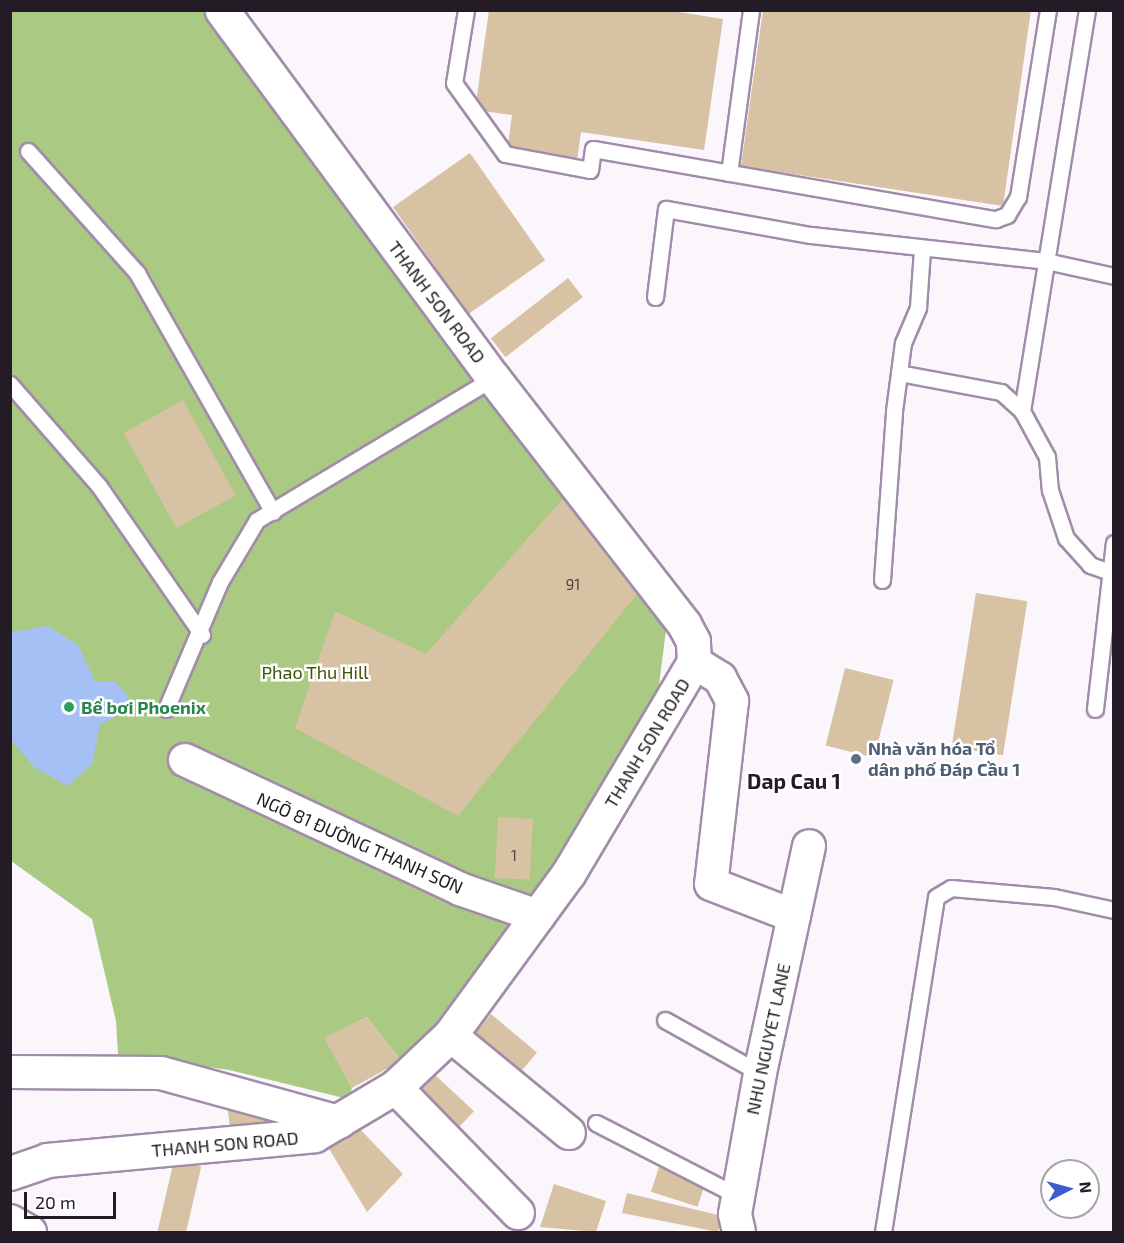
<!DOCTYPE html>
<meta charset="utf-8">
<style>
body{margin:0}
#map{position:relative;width:1124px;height:1243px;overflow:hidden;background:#faf6fc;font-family:"Exo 2",sans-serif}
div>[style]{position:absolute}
.forest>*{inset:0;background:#aac982}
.water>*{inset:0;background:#a4c0f5}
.building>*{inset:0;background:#d7c2a3;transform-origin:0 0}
.roads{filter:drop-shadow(2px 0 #a18ca9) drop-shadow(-2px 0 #a18ca9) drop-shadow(0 2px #a18ca9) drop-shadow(0 -2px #a18ca9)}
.service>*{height:15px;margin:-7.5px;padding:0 7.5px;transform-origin:7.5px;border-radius:7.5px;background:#fff}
.minor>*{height:32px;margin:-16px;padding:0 16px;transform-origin:16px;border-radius:16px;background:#fff}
.tertiary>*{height:33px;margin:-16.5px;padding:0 16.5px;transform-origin:16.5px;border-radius:16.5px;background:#fff}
.dots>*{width:16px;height:16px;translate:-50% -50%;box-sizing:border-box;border:3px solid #fff;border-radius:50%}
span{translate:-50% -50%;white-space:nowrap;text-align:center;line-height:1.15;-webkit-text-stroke:5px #fff;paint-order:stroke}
.number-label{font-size:15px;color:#504545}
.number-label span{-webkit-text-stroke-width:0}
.street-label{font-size:18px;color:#231b26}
.park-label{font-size:18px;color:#3b5606}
.leisure-label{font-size:18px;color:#27864d;font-weight:700}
.left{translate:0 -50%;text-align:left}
.service-label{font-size:18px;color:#4e5e75;font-weight:700}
.quarter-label{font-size:21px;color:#231b26;font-weight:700}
.frame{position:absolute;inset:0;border:12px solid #231b26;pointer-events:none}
.north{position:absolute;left:1040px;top:1159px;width:60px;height:60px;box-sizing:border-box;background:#fff;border:2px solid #a7a4a8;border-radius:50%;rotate:84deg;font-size:16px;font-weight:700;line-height:24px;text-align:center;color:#231b26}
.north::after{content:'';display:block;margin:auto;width:21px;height:27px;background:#3b5dcf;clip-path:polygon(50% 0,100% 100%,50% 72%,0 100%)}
.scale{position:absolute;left:24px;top:1192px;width:92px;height:27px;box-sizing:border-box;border:3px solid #231b26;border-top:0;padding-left:8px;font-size:18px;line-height:21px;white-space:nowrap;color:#231b26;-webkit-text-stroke:4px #fff;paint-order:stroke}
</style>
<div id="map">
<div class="forest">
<i style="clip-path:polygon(11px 11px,204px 11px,451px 353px,651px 604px,666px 630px,659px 685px,608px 780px,536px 895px,489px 951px,444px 1027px,401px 1061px,367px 1017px,325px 1038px,352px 1088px,348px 1099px,229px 1070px,118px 1054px,116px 1021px,92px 919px,11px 861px)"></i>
</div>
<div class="water">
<i style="clip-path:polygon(48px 626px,78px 645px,95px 681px,116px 682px,128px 696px,126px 711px,100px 725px,92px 764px,68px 786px,35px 768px,11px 740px,11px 632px)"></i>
</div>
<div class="building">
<i style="clip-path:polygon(489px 10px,666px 10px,723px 19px,704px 150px,581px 132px,577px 161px,507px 151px,512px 115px,475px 110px)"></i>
<i style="clip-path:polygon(763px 10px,1031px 10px,1003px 206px,741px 166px)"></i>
<i style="left:470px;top:153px;width:131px;height:94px;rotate:55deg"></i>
<i style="left:568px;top:278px;width:24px;height:98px;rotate:52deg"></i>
<i style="left:183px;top:400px;width:109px;height:68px;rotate:61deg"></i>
<i style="clip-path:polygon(566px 495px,642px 588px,458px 816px,295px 728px,335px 611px,426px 654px)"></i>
<i style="left:976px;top:593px;width:52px;height:156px;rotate:9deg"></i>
<i style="left:845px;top:668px;width:50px;height:80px;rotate:14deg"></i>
<i style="left:498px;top:817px;width:35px;height:61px;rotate:3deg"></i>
<i style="left:491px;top:1014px;width:60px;height:36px;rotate:40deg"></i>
<i style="clip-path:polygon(367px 1017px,401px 1061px,352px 1088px,324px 1038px)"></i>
<i style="left:433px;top:1073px;width:56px;height:31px;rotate:43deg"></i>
<i style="clip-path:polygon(226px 1097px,301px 1115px,232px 1142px)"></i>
<i style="clip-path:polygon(355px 1124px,403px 1174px,367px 1212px,325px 1142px)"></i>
<i style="left:174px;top:1160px;width:28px;height:74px;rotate:13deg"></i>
<i style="left:659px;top:1167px;width:49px;height:26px;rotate:18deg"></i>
<i style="clip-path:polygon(554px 1184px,606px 1201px,596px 1232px,540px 1227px)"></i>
<i style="clip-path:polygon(627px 1193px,722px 1216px,718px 1232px,622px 1213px)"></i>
</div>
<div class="roads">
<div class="service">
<i style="left:466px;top:10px;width:74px;rotate:99.3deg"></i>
<i style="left:454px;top:83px;width:87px;rotate:54.3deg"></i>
<i style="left:505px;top:154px;width:86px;rotate:10.7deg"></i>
<i style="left:590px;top:170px;width:21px;rotate:-82deg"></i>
<i style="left:593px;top:149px;width:409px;rotate:9.9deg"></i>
<i style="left:996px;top:219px;width:12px;rotate:-20deg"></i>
<i style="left:1007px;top:215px;width:21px;rotate:-59deg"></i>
<i style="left:1018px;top:197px;width:189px;rotate:-80.9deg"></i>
<i style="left:28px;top:151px;width:164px;rotate:48.2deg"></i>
<i style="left:137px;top:273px;width:275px;rotate:60.4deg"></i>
<i style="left:729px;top:173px;width:164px;rotate:-82.3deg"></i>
<i style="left:655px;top:297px;width:89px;rotate:-82.9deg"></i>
<i style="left:666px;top:209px;width:147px;rotate:10.2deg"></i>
<i style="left:811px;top:235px;width:236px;rotate:6.3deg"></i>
<i style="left:1046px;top:261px;width:70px;rotate:12.4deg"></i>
<i style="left:899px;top:373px;width:104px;rotate:10.6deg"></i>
<i style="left:1001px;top:392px;width:28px;rotate:42deg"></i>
<i style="left:1022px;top:411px;width:52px;rotate:61.5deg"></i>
<i style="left:1047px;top:457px;width:33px;rotate:85deg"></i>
<i style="left:1050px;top:490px;width:51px;rotate:71.6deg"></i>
<i style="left:1066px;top:538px;width:36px;rotate:48deg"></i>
<i style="left:1090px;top:565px;width:21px;rotate:19deg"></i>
<i style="left:10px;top:384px;width:135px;rotate:48.9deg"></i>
<i style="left:99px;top:486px;width:181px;rotate:55.3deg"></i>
<i style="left:1022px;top:411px;width:406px;rotate:-80.8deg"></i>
<i style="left:882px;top:580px;width:169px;rotate:-85.9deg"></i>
<i style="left:894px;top:411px;width:69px;rotate:-82.5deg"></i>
<i style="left:903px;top:343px;width:39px;rotate:-67deg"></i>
<i style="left:918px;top:307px;width:57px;rotate:-86deg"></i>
<i style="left:166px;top:709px;width:138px;rotate:-67deg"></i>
<i style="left:220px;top:582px;width:72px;rotate:-59.2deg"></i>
<i style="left:257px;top:520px;width:275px;rotate:-31deg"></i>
<i style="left:1095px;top:709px;width:167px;rotate:-83.5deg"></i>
<i style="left:665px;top:1020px;width:109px;rotate:29.2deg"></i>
<i style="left:596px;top:1123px;width:160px;rotate:27.2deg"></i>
<i style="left:883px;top:1232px;width:339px;rotate:-81deg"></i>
<i style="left:936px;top:897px;width:17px;rotate:-31deg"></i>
<i style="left:951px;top:888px;width:103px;rotate:5deg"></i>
<i style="left:1054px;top:897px;width:61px;rotate:12.2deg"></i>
</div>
<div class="minor">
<i style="left:694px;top:662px;width:31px;rotate:32deg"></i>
<i style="left:720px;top:678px;width:26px;rotate:62deg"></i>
<i style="left:732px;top:701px;width:184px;rotate:96.5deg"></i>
<i style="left:711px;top:884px;width:89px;rotate:21.1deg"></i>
<i style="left:185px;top:760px;width:304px;rotate:25.1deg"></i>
<i style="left:460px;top:889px;width:83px;rotate:19.1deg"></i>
<i style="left:450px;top:1035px;width:154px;rotate:39.5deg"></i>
<i style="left:10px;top:1072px;width:151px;rotate:0.4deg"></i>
<i style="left:161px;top:1073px;width:185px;rotate:15.4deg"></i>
<i style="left:395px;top:1087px;width:176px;rotate:45.7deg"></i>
<i style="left:10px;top:1221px;width:23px;rotate:29deg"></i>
<i style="left:739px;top:1232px;width:18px;rotate:-103deg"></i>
<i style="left:735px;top:1214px;width:143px;rotate:-79.9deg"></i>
<i style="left:760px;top:1073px;width:232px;rotate:-77.8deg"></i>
</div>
<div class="tertiary">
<i style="left:10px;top:1173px;width:39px;rotate:-19deg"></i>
<i style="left:47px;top:1160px;width:268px;rotate:-5.3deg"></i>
<i style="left:314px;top:1135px;width:94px;rotate:-30.7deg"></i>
<i style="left:395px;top:1087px;width:76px;rotate:-43.4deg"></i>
<i style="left:450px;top:1035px;width:200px;rotate:-53.8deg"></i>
<i style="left:568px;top:874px;width:247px;rotate:-59.3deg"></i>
<i style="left:694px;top:662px;width:21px;rotate:-93deg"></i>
<i style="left:693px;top:641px;width:19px;rotate:-118deg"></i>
<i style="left:684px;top:624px;width:311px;rotate:-127.8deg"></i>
<i style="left:493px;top:378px;width:457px;rotate:-126.4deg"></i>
</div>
</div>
<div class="dots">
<i style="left:69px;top:707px;background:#2e9e5b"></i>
<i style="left:856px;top:759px;background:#5c6f8a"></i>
</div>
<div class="number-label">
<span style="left:573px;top:585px">91</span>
<span style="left:514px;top:856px">1</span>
</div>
<div class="street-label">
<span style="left:437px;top:302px;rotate:53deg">THANH SON ROAD</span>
<span style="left:647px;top:743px;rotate:-59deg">THANH SON ROAD</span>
<span style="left:360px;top:843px;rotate:24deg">NGÕ 81 ĐƯỜNG THANH SƠN</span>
<span style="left:768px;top:1039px;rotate:-78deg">NHU NGUYET LANE</span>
<span style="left:225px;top:1144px;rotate:-5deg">THANH SON ROAD</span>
</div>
<div class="park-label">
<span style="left:315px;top:672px">Phao Thu Hill</span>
</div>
<div class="leisure-label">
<span class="left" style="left:81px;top:707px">Bể bơi Phoenix</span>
</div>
<div class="service-label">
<span class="left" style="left:868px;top:759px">Nhà văn hóa Tổ<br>dân phố Đáp Cầu 1</span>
</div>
<div class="quarter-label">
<span style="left:794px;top:781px">Dap Cau 1</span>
</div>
<div class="frame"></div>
<div class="north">N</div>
<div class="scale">20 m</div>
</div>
